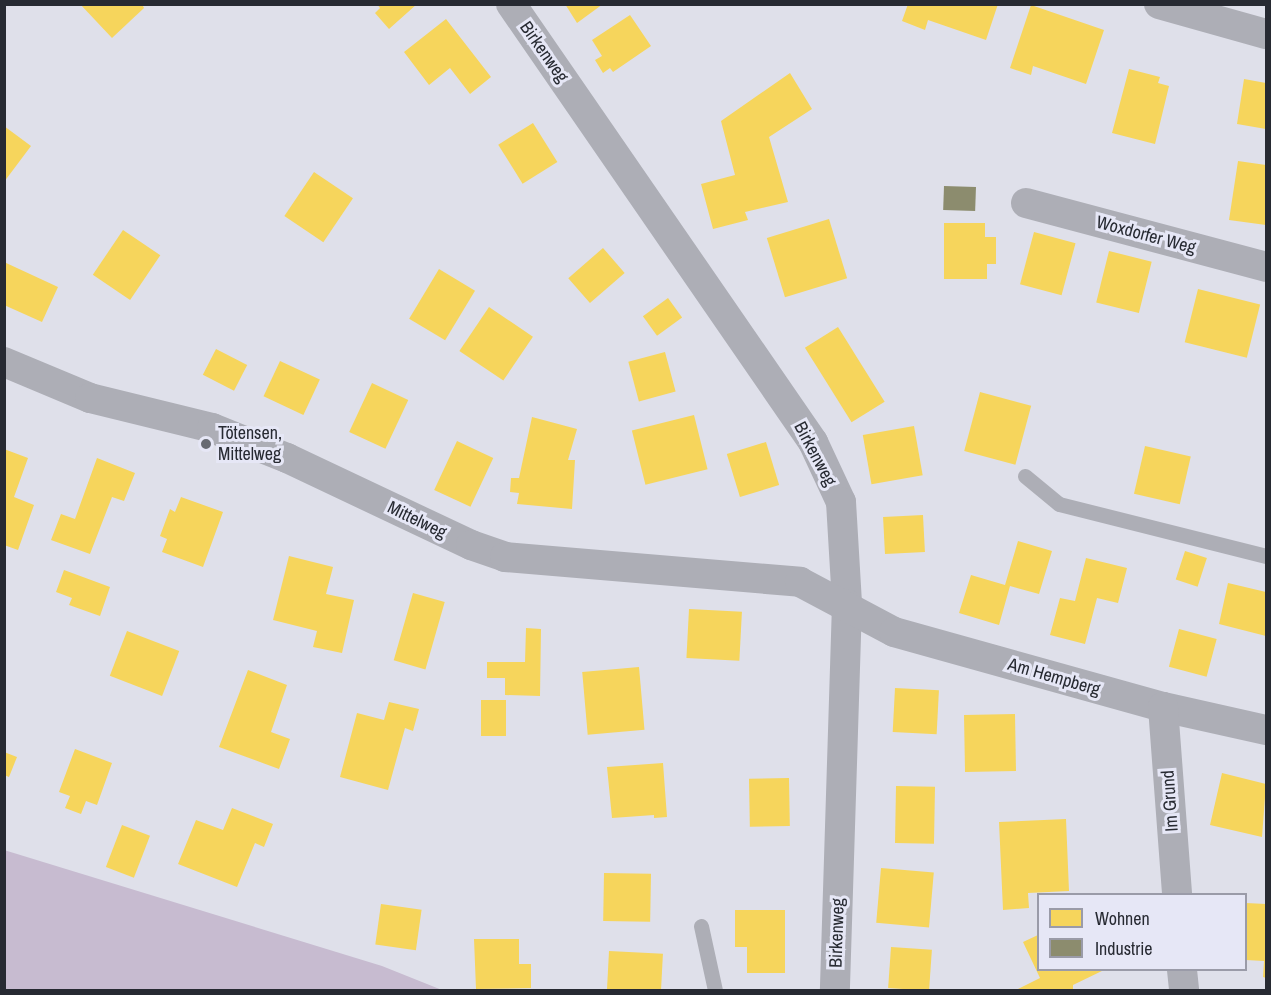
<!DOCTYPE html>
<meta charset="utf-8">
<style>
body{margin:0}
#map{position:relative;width:1271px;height:995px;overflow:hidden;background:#dfe0ea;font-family:"Archivo Narrow",sans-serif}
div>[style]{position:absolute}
.green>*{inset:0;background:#c7bbd0}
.homes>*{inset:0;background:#f6d55c;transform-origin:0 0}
.industry>*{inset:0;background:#8c8c6e;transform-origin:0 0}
.service>*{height:15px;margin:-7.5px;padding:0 7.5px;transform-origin:7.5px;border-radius:7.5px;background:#adaeb6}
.minor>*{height:30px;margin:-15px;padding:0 15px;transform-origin:15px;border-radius:15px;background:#adaeb6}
.dots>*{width:16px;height:16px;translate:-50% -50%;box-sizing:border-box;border:3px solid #e6e7f6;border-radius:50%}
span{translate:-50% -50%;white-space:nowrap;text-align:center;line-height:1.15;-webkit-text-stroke:6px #e6e7f6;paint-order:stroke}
.street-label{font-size:18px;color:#272a32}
.poi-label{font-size:18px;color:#272a32}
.left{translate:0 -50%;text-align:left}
.frame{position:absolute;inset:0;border:6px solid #272a32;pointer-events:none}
.legend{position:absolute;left:1037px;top:893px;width:210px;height:78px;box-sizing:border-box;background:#e6e7f6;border:2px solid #9a9ba8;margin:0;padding:8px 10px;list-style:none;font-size:18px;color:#272a32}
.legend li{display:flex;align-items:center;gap:12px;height:30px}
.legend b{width:30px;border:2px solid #9a9ba8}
</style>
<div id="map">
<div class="green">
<i style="clip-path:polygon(4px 850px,382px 966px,442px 990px,5px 990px)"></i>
</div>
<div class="homes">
<i style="clip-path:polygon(80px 4px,142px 4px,144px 8px,112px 38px)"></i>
<i style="clip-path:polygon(377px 4px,417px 4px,389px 29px,375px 13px,380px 8px)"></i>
<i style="clip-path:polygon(565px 4px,603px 4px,577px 23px)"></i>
<i style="clip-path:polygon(908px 4px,998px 4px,986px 40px,928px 20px,925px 30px,902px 21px)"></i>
<i style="clip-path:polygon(1031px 5px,1104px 30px,1086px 84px,1033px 66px,1031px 75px,1010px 68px)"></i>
<i style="clip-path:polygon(630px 15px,651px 46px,613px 72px,610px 68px,603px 73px,595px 60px,602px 56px,592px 40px)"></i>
<i style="clip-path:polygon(446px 19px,491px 77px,470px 94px,450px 68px,429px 85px,404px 52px)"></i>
<i style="clip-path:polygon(1129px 69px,1160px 77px,1158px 83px,1169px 86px,1155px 144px,1112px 133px)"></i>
<i style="clip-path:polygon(790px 73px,812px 109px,769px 137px,788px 202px,745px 212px,748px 220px,713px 229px,701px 184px,735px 175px,721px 121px)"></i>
<i style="clip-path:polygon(1244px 79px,1266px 83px,1266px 129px,1237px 124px)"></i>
<i style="left:533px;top:123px;width:46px;height:41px;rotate:58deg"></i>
<i style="clip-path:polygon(4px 126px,31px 146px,4px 182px)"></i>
<i style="clip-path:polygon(1238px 161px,1266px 165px,1266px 225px,1229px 220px)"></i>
<i style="left:314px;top:172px;width:47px;height:53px;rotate:34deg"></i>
<i style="left:829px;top:219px;width:62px;height:65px;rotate:73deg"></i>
<i style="clip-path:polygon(944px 223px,985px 223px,985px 237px,996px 237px,996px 264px,987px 264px,987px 279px,944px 279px)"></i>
<i style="left:123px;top:230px;width:45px;height:54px;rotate:34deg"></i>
<i style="left:1034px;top:232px;width:43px;height:54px;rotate:15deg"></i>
<i style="left:603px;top:248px;width:33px;height:46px;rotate:49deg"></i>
<i style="left:1109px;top:251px;width:44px;height:53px;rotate:14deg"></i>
<i style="clip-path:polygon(4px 262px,58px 287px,42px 322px,4px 305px)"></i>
<i style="left:439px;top:269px;width:42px;height:58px;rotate:31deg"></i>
<i style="left:1198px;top:289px;width:64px;height:55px;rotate:14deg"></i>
<i style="left:668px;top:298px;width:24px;height:31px;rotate:54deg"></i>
<i style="left:489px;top:307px;width:53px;height:53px;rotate:34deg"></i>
<i style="left:838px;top:327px;width:88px;height:39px;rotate:58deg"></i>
<i style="left:216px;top:349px;width:35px;height:29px;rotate:27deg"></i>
<i style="left:665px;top:352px;width:41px;height:38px;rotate:75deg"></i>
<i style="left:280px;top:361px;width:44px;height:39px;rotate:25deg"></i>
<i style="left:372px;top:383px;width:40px;height:54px;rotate:25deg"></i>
<i style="left:980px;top:392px;width:53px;height:61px;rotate:15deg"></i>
<i style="left:694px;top:415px;width:56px;height:64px;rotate:76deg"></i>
<i style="clip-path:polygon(532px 417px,577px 429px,568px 460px,575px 460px,572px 509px,517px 504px,519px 493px,510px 492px,511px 478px,519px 478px)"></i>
<i style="left:914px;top:426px;width:50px;height:52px;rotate:80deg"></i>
<i style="left:457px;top:441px;width:40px;height:54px;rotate:25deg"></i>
<i style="left:766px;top:442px;width:45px;height:41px;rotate:73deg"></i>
<i style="left:1145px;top:446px;width:47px;height:49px;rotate:13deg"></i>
<i style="clip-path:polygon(4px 449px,28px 458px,14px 497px,34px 505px,18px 550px,4px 545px)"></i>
<i style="clip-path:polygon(97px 458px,135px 473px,124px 501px,112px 497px,90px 554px,51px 540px,61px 514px,75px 519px)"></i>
<i style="clip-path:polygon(181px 497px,223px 512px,203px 567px,162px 552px,167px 539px,160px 536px,170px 509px,175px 512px)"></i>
<i style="left:923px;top:515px;width:37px;height:40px;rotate:87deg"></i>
<i style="clip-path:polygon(1018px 541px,1052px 551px,1039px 594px,1010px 586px,999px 625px,959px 613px,971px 575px,1005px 585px)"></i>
<i style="left:1185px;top:551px;width:23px;height:30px;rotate:18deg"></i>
<i style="clip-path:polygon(289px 556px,333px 567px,326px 594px,354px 600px,342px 653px,313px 647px,317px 631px,273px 620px)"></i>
<i style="clip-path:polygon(1086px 558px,1127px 568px,1118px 603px,1097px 598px,1085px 644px,1050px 635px,1060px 598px,1075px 601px)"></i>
<i style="clip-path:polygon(64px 570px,110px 587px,100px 616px,69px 605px,72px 598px,56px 592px)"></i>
<i style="clip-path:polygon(1228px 583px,1266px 592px,1266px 636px,1219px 624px)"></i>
<i style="left:413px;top:593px;width:33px;height:70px;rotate:16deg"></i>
<i style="left:689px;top:609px;width:53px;height:49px;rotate:3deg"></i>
<i style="clip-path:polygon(526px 628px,541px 629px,540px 696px,505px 695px,505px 678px,487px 678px,487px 662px,525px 662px)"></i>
<i style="left:1179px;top:629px;width:39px;height:39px;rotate:15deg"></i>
<i style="left:127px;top:631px;width:56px;height:48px;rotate:21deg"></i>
<i style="left:639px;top:667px;width:63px;height:57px;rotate:85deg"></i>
<i style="clip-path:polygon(248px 670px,287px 685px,271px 732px,290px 739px,279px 769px,219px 747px)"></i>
<i style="left:895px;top:688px;width:44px;height:44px;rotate:3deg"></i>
<i style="left:481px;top:700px;width:25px;height:36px"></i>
<i style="clip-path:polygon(389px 702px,419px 709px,413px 731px,405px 728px,388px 790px,340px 777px,357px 713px,384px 720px)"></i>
<i style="left:1015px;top:714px;width:57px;height:51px;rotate:89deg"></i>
<i style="clip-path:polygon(75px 749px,112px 763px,97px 805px,86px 801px,81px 814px,65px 808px,70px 796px,59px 792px)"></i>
<i style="clip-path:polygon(4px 752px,17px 757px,9px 777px,4px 775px)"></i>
<i style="clip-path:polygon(663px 763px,667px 817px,654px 818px,654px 815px,612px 818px,607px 767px)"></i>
<i style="clip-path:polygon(1222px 773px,1266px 784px,1262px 837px,1210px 825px)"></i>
<i style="left:789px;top:778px;width:48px;height:40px;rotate:89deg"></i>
<i style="left:896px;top:786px;width:39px;height:57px;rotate:1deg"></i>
<i style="clip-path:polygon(232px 808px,273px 824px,264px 847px,255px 843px,237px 887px,178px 864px,196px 820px,223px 830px)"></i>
<i style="clip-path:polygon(1066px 819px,1069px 891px,1028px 893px,1029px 908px,1003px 910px,999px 822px)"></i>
<i style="left:122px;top:825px;width:30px;height:45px;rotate:21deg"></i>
<i style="left:881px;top:868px;width:53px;height:55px;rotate:5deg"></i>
<i style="left:604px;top:873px;width:47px;height:48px;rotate:1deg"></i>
<i style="clip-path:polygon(1246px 903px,1266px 904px,1266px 978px,1263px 977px,1264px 961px,1246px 960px)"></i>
<i style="left:381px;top:904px;width:41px;height:41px;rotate:8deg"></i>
<i style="clip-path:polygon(735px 910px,785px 910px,785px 973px,747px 973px,747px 947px,735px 947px)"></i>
<i style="clip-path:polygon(1038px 935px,1038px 970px,1104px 970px,1073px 985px,1073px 990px,1016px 990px,1040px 978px,1023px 942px)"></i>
<i style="clip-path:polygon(474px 939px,519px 939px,519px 964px,531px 964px,531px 988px,476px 989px)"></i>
<i style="left:891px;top:947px;width:41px;height:41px;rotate:4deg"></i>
<i style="left:609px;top:951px;width:54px;height:39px;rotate:3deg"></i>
</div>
<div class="industry">
<i style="left:944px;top:186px;width:32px;height:24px;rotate:2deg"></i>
</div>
<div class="service">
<i style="left:1025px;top:476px;width:44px;rotate:39.5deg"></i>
<i style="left:1059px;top:504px;width:213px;rotate:14.1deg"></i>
<i style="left:701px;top:926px;width:66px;rotate:77.7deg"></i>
</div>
<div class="minor">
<i style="left:511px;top:4px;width:532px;rotate:55.41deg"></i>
<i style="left:813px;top:442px;width:66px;rotate:65deg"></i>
<i style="left:841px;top:502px;width:102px;rotate:86.6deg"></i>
<i style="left:847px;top:604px;width:386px;rotate:91.8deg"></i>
<i style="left:1159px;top:4px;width:111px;rotate:15.7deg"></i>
<i style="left:1026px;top:203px;width:248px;rotate:14.9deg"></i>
<i style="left:4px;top:362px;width:93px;rotate:22.7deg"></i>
<i style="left:90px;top:398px;width:126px;rotate:13.8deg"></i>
<i style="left:212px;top:428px;width:81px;rotate:21.8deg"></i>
<i style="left:287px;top:458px;width:204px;rotate:25.3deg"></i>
<i style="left:471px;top:545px;width:36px;rotate:19deg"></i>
<i style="left:505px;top:557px;width:296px;rotate:4.8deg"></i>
<i style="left:800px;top:582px;width:106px;rotate:28deg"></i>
<i style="left:894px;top:632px;width:279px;rotate:15.6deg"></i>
<i style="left:1163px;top:707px;width:106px;rotate:12.6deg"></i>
<i style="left:1163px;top:707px;width:188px;rotate:85.7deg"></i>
<i style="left:1182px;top:970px;width:20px;rotate:84deg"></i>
</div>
<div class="dots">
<i style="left:206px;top:444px;background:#676a72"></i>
</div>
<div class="street-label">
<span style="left:544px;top:52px;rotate:55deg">Birkenweg</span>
<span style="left:1146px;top:235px;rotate:15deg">Woxdorfer Weg</span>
<span style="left:815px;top:454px;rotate:62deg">Birkenweg</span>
<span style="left:417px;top:520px;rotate:26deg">Mittelweg</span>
<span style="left:1054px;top:677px;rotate:16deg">Am Hempberg</span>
<span style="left:1170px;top:801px;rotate:-94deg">Im Grund</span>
<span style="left:837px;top:933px;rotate:-88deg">Birkenweg</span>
</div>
<div class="poi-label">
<span class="left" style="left:218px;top:444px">Tötensen,<br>Mittelweg</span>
</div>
<div class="frame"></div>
<ul class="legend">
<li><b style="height:16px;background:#f6d55c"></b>Wohnen</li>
<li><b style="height:16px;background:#8c8c6e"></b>Industrie</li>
</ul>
</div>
